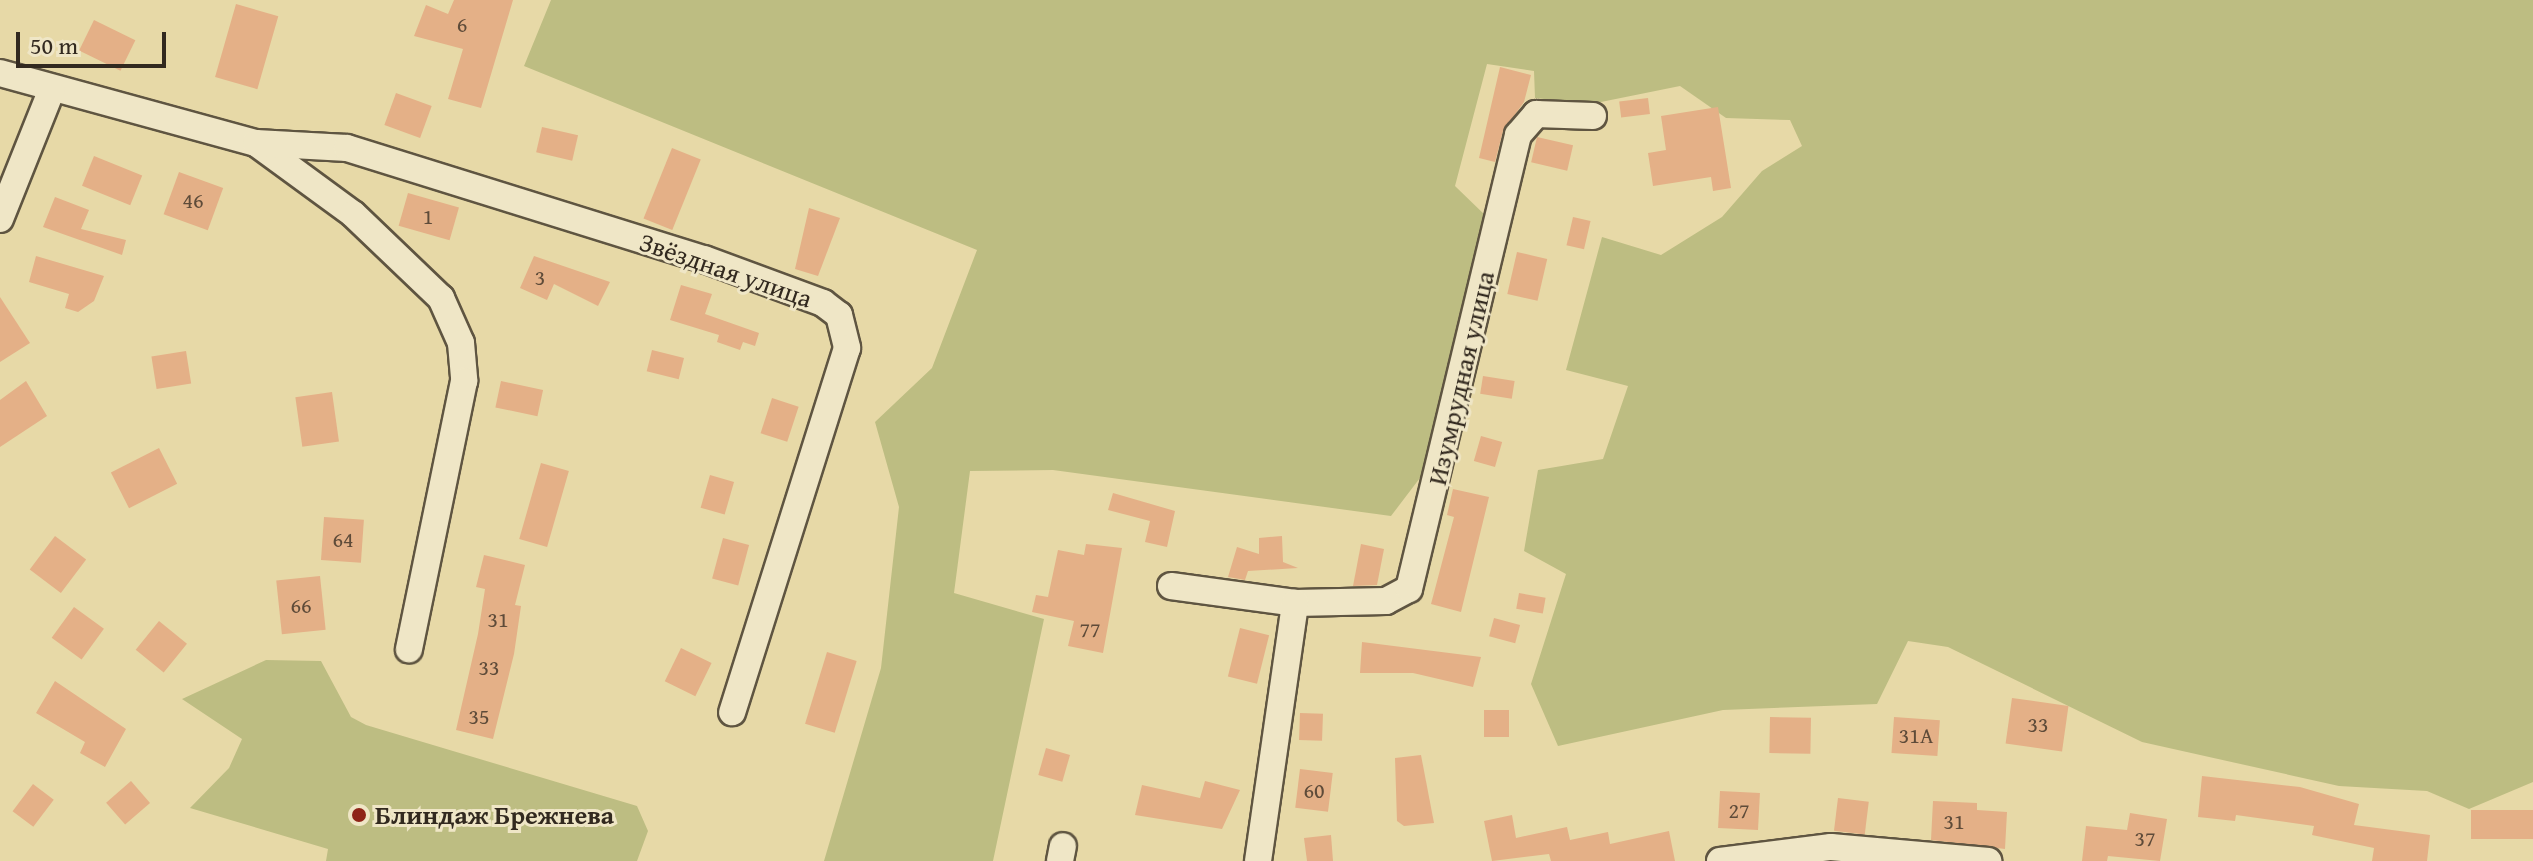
<!DOCTYPE html>
<meta charset="utf-8">
<style>
body{margin:0}
#map{position:relative;width:2533px;height:861px;overflow:hidden;background:#e7d9a7;font-family:"Gentium Book Plus",serif}
div>[style]{position:absolute}
.green>*{inset:0;background:#bdbd82}
.building>*{inset:0;background:#e4b087;transform-origin:0 0}
.roads{filter:drop-shadow(2px 0 #5f5541) drop-shadow(-2px 0 #5f5541) drop-shadow(0 2px #5f5541) drop-shadow(0 -2px #5f5541)}
.minor>*{height:26px;margin:-13px;padding:0 13px;transform-origin:13px;border-radius:13px;background:#efe6c6}
.dots>*{width:22px;height:22px;translate:-50% -50%;box-sizing:border-box;border:4px solid #efe6c6;border-radius:50%}
span{translate:-50% -50%;white-space:nowrap;text-align:center;line-height:1.15;-webkit-text-stroke:6px #efe6c6;paint-order:stroke}
.number-label{font-size:22px;color:#5e4b39}
.number-label span{-webkit-text-stroke-width:0}
.street-label{font-size:26px;color:#32291f}
.poi-label{font-size:26px;color:#32291f;font-weight:700}
.left{translate:0 -50%;text-align:left}
.scale{position:absolute;left:16px;top:32px;width:150px;height:36px;box-sizing:border-box;border:4px solid #32291f;border-top:0;padding-left:10px;font-size:24px;line-height:28px;white-space:nowrap;color:#32291f;-webkit-text-stroke:6px #efe6c6;paint-order:stroke}
</style>
<div id="map">
<div class="green">
<i style="clip-path:polygon(551px 0,2533px 0,2533px 782px,2469px 809px,2427px 791px,2339px 786px,2142px 742px,1948px 647px,1908px 641px,1877px 704px,1723px 710px,1558px 746px,1531px 684px,1566px 574px,1524px 551px,1538px 470px,1603px 459px,1628px 386px,1566px 370px,1602px 237px,1661px 255px,1722px 217px,1762px 171px,1802px 146px,1790px 120px,1726px 118px,1680px 86px,1591px 104px,1535px 98px,1534px 71px,1487px 64px,1455px 186px,1488px 218px,1426px 470px,1391px 516px,1053px 470px,970px 471px,954px 593px,1044px 619px,993px 861px,824px 861px,881px 668px,899px 507px,875px 422px,932px 368px,977px 250px,524px 66px)"></i>
<i style="clip-path:polygon(266px 660px,321px 661px,351px 717px,366px 725px,637px 806px,648px 831px,637px 861px,326px 861px,328px 849px,190px 808px,229px 768px,242px 739px,182px 699px)"></i>
</div>
<div class="building">
<i style="clip-path:polygon(454px 0,513px 0,481px 108px,448px 99px,463px 49px,414px 36px,426px 5px,448px 14px)"></i>
<i style="left:236px;top:4px;width:44px;height:76px;rotate:16deg"></i>
<i style="left:94px;top:20px;width:46px;height:34px;rotate:26deg"></i>
<i style="clip-path:polygon(1500px 67px,1531px 75px,1524px 102px,1503px 131px,1495px 162px,1479px 158px)"></i>
<i style="left:396px;top:93px;width:38px;height:34px;rotate:20deg"></i>
<i style="left:1648px;top:98px;width:16px;height:29px;rotate:83deg"></i>
<i style="clip-path:polygon(1718px 107px,1731px 188px,1713px 191px,1711px 177px,1653px 186px,1648px 153px,1666px 150px,1661px 116px)"></i>
<i style="left:542px;top:127px;width:37px;height:26px;rotate:13deg"></i>
<i style="left:1537px;top:137px;width:37px;height:26px;rotate:13deg"></i>
<i style="left:672px;top:148px;width:31px;height:76px;rotate:22deg"></i>
<i style="left:94px;top:156px;width:52px;height:32px;rotate:22deg"></i>
<i style="left:179px;top:172px;width:47px;height:45px;rotate:20deg"></i>
<i style="left:408px;top:193px;width:53px;height:34px;rotate:16deg"></i>
<i style="clip-path:polygon(55px 197px,89px 210px,81px 229px,126px 240px,122px 255px,43px 227px)"></i>
<i style="clip-path:polygon(809px 208px,840px 218px,818px 276px,795px 269px)"></i>
<i style="left:1573px;top:217px;width:18px;height:29px;rotate:13deg"></i>
<i style="left:1517px;top:252px;width:31px;height:43px;rotate:13deg"></i>
<i style="clip-path:polygon(36px 256px,104px 276px,94px 301px,78px 312px,65px 308px,69px 294px,29px 282px)"></i>
<i style="clip-path:polygon(534px 256px,610px 282px,598px 306px,554px 284px,547px 300px,520px 288px)"></i>
<i style="clip-path:polygon(681px 285px,712px 294px,705px 314px,759px 333px,755px 346px,743px 342px,740px 350px,717px 342px,719px 335px,670px 320px)"></i>
<i style="clip-path:polygon(0 297px,30px 343px,0 362px)"></i>
<i style="left:652px;top:350px;width:33px;height:22px;rotate:14deg"></i>
<i style="left:186px;top:351px;width:33px;height:35px;rotate:81deg"></i>
<i style="left:1483px;top:376px;width:32px;height:18px;rotate:9deg"></i>
<i style="clip-path:polygon(26px 381px,47px 416px,0 447px,0 400px)"></i>
<i style="left:501px;top:381px;width:43px;height:27px;rotate:12deg"></i>
<i style="left:332px;top:392px;width:50px;height:37px;rotate:82deg"></i>
<i style="left:772px;top:398px;width:28px;height:37px;rotate:18deg"></i>
<i style="left:1481px;top:436px;width:22px;height:26px;rotate:16deg"></i>
<i style="left:159px;top:448px;width:40px;height:54px;rotate:63deg"></i>
<i style="left:541px;top:463px;width:29px;height:79px;rotate:16deg"></i>
<i style="left:710px;top:475px;width:25px;height:34px;rotate:16deg"></i>
<i style="clip-path:polygon(1453px 489px,1489px 497px,1461px 612px,1431px 604px,1454px 517px,1447px 515px)"></i>
<i style="clip-path:polygon(1113px 493px,1175px 511px,1167px 547px,1145px 542px,1150px 521px,1108px 510px)"></i>
<i style="left:324px;top:517px;width:40px;height:43px;rotate:4deg"></i>
<i style="left:55px;top:536px;width:39px;height:42px;rotate:37deg"></i>
<i style="clip-path:polygon(1282px 536px,1283px 562px,1298px 568px,1248px 571px,1245px 580px,1228px 577px,1237px 547px,1259px 554px,1259px 538px)"></i>
<i style="left:723px;top:538px;width:27px;height:42px;rotate:15deg"></i>
<i style="clip-path:polygon(1086px 544px,1122px 548px,1103px 653px,1068px 646px,1074px 621px,1032px 612px,1036px 595px,1048px 597px,1058px 550px,1084px 555px)"></i>
<i style="clip-path:polygon(1361px 544px,1384px 549px,1377px 585px,1353px 586px)"></i>
<i style="clip-path:polygon(484px 555px,525px 565px,515px 605px,521px 606px,514px 654px,493px 739px,456px 730px,478px 634px,485px 589px,476px 587px)"></i>
<i style="left:320px;top:576px;width:54px;height:44px;rotate:84deg"></i>
<i style="left:1519px;top:593px;width:27px;height:16px;rotate:10deg"></i>
<i style="left:74px;top:607px;width:37px;height:38px;rotate:36deg"></i>
<i style="left:1494px;top:618px;width:27px;height:19px;rotate:15deg"></i>
<i style="left:159px;top:621px;width:36px;height:37px;rotate:39deg"></i>
<i style="left:1240px;top:628px;width:30px;height:50px;rotate:14deg"></i>
<i style="clip-path:polygon(1362px 642px,1481px 657px,1473px 687px,1413px 673px,1360px 673px)"></i>
<i style="left:681px;top:648px;width:34px;height:37px;rotate:26deg"></i>
<i style="left:827px;top:652px;width:31px;height:75px;rotate:17deg"></i>
<i style="clip-path:polygon(55px 681px,126px 729px,105px 767px,80px 753px,85px 742px,36px 713px)"></i>
<i style="left:2012px;top:698px;width:57px;height:46px;rotate:8deg"></i>
<i style="left:1509px;top:710px;width:27px;height:25px;rotate:90deg"></i>
<i style="left:1300px;top:713px;width:23px;height:27px;rotate:2deg"></i>
<i style="left:1770px;top:717px;width:41px;height:36px;rotate:1deg"></i>
<i style="left:1894px;top:717px;width:46px;height:36px;rotate:4deg"></i>
<i style="left:1046px;top:748px;width:25px;height:28px;rotate:16deg"></i>
<i style="clip-path:polygon(1421px 755px,1434px 823px,1404px 826px,1397px 821px,1395px 758px)"></i>
<i style="left:1300px;top:769px;width:33px;height:39px;rotate:7deg"></i>
<i style="clip-path:polygon(2202px 776px,2300px 787px,2359px 804px,2354px 825px,2430px 835px,2427px 861px,2372px 861px,2374px 848px,2312px 835px,2314px 826px,2236px 815px,2235px 821px,2198px 817px)"></i>
<i style="left:131px;top:781px;width:29px;height:33px;rotate:49deg"></i>
<i style="clip-path:polygon(1205px 781px,1240px 790px,1222px 829px,1135px 815px,1142px 785px,1200px 798px)"></i>
<i style="left:33px;top:784px;width:26px;height:34px;rotate:37deg"></i>
<i style="left:1720px;top:791px;width:40px;height:37px;rotate:3deg"></i>
<i style="left:1838px;top:798px;width:31px;height:33px;rotate:7deg"></i>
<i style="clip-path:polygon(1933px 801px,1977px 803px,1977px 810px,2007px 812px,2005px 849px,1931px 840px)"></i>
<i style="left:2533px;top:810px;width:29px;height:62px;rotate:90deg"></i>
<i style="clip-path:polygon(2130px 813px,2167px 819px,2160px 861px,2108px 856px,2107px 861px,2082px 861px,2086px 826px,2127px 830px)"></i>
<i style="clip-path:polygon(1512px 815px,1516px 838px,1567px 827px,1570px 840px,1608px 832px,1610px 844px,1669px 831px,1675px 861px,1551px 861px,1549px 854px,1492px 861px,1484px 821px)"></i>
<i style="clip-path:polygon(1331px 835px,1333px 861px,1307px 861px,1304px 838px)"></i>
</div>
<div class="roads">
<div class="minor">
<i style="left:0;top:73px;width:265px;rotate:15.3deg"></i>
<i style="left:256px;top:143px;width:120px;rotate:36.2deg"></i>
<i style="left:353px;top:214px;width:122px;rotate:43.7deg"></i>
<i style="left:441px;top:298px;width:49px;rotate:66deg"></i>
<i style="left:461px;top:343px;width:38px;rotate:85deg"></i>
<i style="left:464px;top:381px;width:274px;rotate:101.6deg"></i>
<i style="left:256px;top:143px;width:91px;rotate:3.1deg"></i>
<i style="left:347px;top:148px;width:374px;rotate:17.3deg"></i>
<i style="left:704px;top:259px;width:127px;rotate:20.3deg"></i>
<i style="left:823px;top:303px;width:20px;rotate:37deg"></i>
<i style="left:839px;top:315px;width:34px;rotate:76deg"></i>
<i style="left:847px;top:348px;width:382px;rotate:107.5deg"></i>
<i style="left:0;top:219px;width:140px;rotate:-68.2deg"></i>
<i style="left:1171px;top:586px;width:125px;rotate:7.8deg"></i>
<i style="left:1295px;top:603px;width:91px;rotate:-1.3deg"></i>
<i style="left:1386px;top:601px;width:26px;rotate:-28deg"></i>
<i style="left:1409px;top:589px;width:467px;rotate:-76.5deg"></i>
<i style="left:1518px;top:135px;width:28px;rotate:-49deg"></i>
<i style="left:1536px;top:114px;width:57px;rotate:2deg"></i>
<i style="left:1060px;top:861px;width:15px;rotate:-79deg"></i>
<i style="left:1258px;top:861px;width:261px;rotate:-81.8deg"></i>
<i style="left:1720px;top:861px;width:112px;rotate:-7.2deg"></i>
<i style="left:1831px;top:847px;width:158px;rotate:5.1deg"></i>
</div>
</div>
<div class="dots">
<i style="left:359px;top:815px;background:#8f2418"></i>
</div>
<div class="number-label">
<span style="left:462px;top:25px">6</span>
<span style="left:193px;top:201px">46</span>
<span style="left:428px;top:217px">1</span>
<span style="left:540px;top:278px">3</span>
<span style="left:343px;top:540px">64</span>
<span style="left:301px;top:606px">66</span>
<span style="left:498px;top:620px">31</span>
<span style="left:1090px;top:630px">77</span>
<span style="left:489px;top:668px">33</span>
<span style="left:479px;top:717px">35</span>
<span style="left:2038px;top:725px">33</span>
<span style="left:1916px;top:736px">31А</span>
<span style="left:1314px;top:791px">60</span>
<span style="left:1739px;top:811px">27</span>
<span style="left:1954px;top:822px">31</span>
<span style="left:2145px;top:839px">37</span>
</div>
<div class="street-label">
<span style="left:726px;top:270px;rotate:19deg">Звёздная улица</span>
<span style="left:1461px;top:378px;rotate:-77deg">Изумрудная улица</span>
</div>
<div class="poi-label">
<span class="left" style="left:375px;top:815px">Блиндаж Брежнева</span>
</div>
<div class="scale">50 m</div>
</div>
